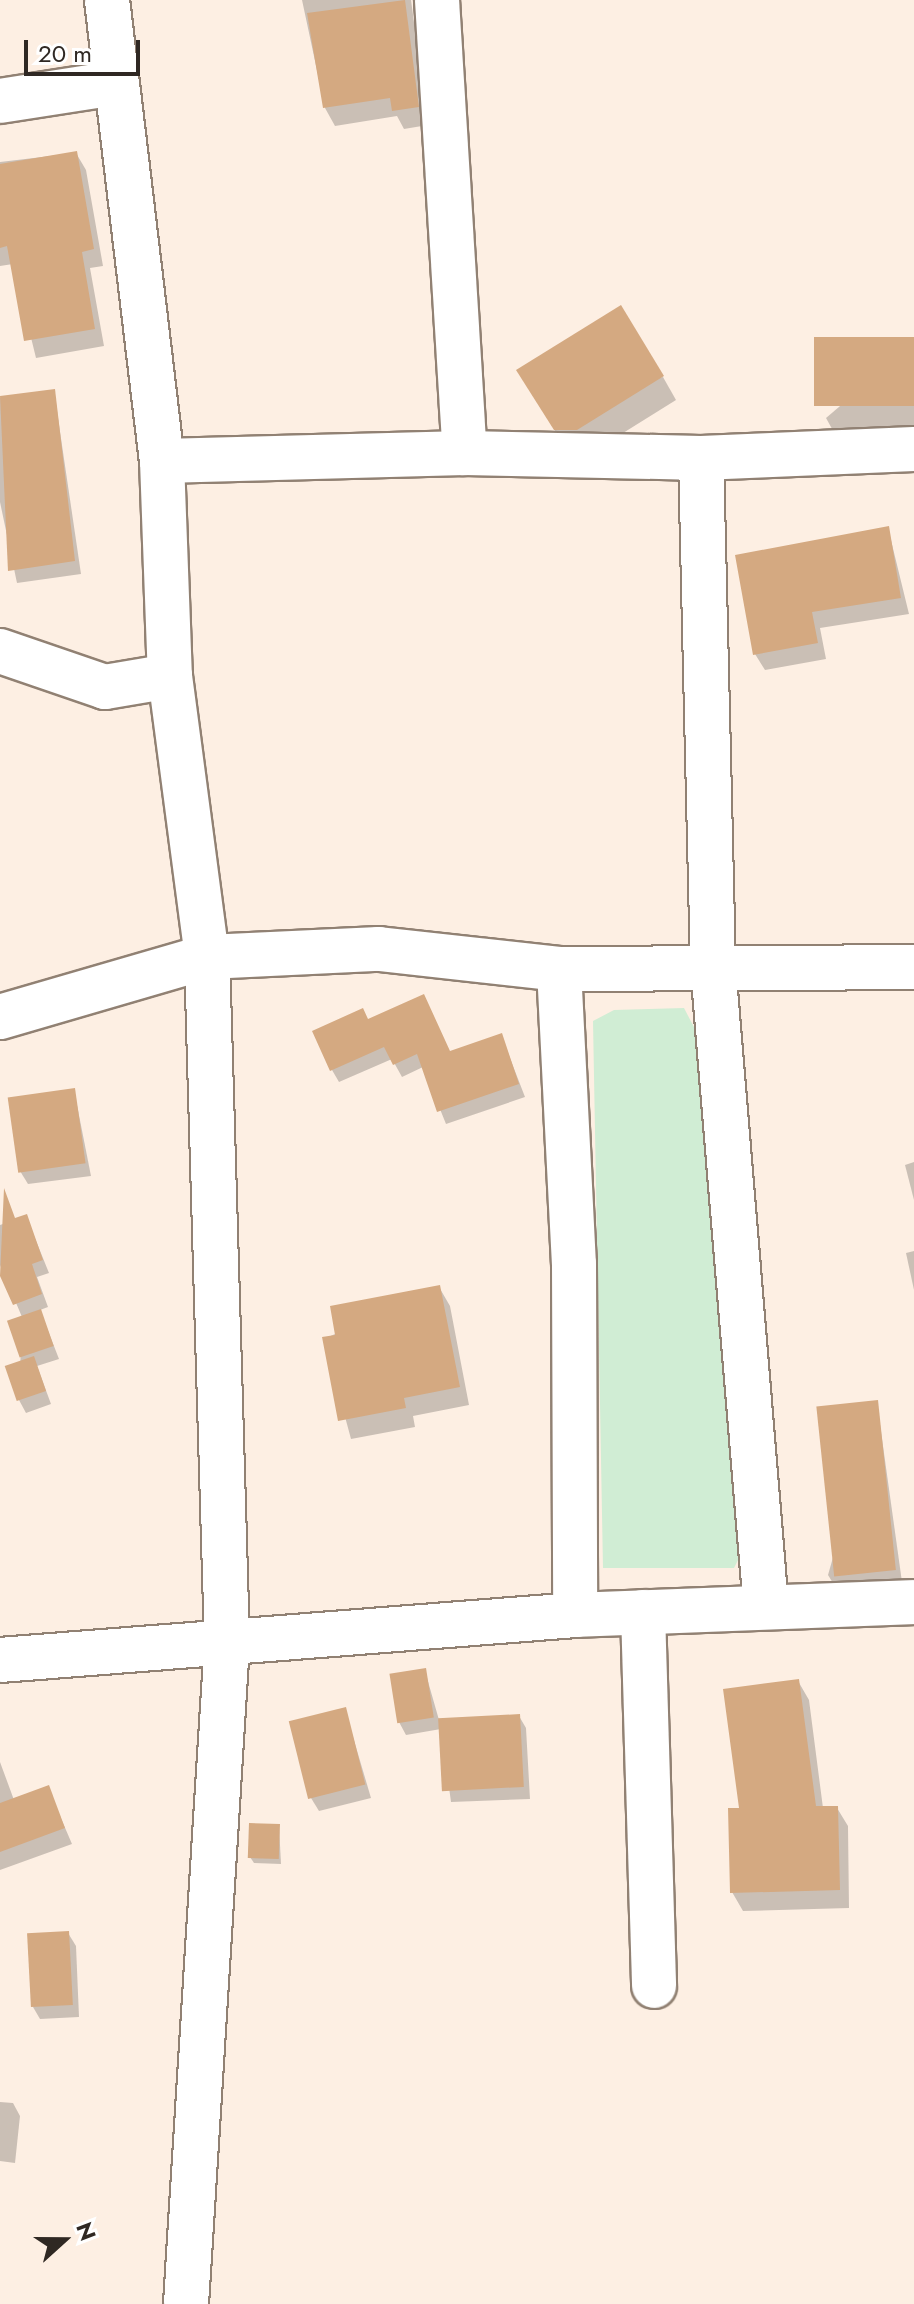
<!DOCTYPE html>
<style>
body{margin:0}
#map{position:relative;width:914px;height:2304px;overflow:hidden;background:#fdefe3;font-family:Jost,sans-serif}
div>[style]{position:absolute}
.green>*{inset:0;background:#d0edd4}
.shadow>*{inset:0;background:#0003}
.building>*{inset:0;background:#d4a981;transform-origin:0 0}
.roads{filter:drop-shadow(2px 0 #918173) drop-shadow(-2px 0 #918173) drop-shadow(0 2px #918173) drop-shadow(0 -2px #918173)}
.minor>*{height:44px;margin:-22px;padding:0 22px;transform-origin:22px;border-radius:22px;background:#fff}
span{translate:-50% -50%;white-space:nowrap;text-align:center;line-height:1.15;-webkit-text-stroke:6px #fff;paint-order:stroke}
.north{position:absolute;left:24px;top:2200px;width:80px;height:80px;-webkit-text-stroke:6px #fff;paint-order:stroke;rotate:69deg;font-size:22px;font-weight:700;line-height:32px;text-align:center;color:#2f2823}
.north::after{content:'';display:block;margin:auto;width:28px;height:36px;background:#2f2823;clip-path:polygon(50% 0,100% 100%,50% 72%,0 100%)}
.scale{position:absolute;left:24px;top:40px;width:116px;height:36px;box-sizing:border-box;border:4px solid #2f2823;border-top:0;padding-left:10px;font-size:24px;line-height:28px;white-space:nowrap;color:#2f2823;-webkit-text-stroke:6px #fff;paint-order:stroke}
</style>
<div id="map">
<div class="green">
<i style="clip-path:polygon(684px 1008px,696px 1031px,744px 1548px,734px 1568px,603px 1568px,593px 1021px,614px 1010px)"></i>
</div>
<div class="shadow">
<i style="clip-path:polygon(302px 0,411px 0,428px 125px,404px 129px,397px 116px,335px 126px,325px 108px)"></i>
<i style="clip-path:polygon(76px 153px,86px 170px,103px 266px,90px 268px,104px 346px,36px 358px,13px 264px,0 266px,0 162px)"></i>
<i style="clip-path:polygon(914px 343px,914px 426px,836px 436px,826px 418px)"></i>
<i style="clip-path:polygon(663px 377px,676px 400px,591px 453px,569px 453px,532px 394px)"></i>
<i style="clip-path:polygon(54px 391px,81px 574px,17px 583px,0 502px,0 398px)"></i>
<i style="clip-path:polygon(888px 528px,909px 614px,820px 628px,826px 659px,765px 670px,755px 654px)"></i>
<i style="clip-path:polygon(369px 1021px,450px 1053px,501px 1035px,525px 1097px,446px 1124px,423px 1067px,402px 1077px,392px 1059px,339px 1082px,332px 1070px)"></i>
<i style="clip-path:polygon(74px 1090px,91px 1176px,28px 1184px,20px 1171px)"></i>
<i style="clip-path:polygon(914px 1162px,914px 1200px,905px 1165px)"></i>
<i style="clip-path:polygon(26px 1216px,49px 1273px,37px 1277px,48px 1307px,40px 1310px,59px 1359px,37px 1366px,51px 1404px,26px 1413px,19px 1400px,22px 1317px,0 1265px,0 1225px)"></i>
<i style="clip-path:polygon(914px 1251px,914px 1290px,906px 1253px)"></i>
<i style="clip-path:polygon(439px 1287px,450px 1306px,469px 1405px,413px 1416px,415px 1427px,351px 1439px,324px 1339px)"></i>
<i style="clip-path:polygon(877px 1403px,902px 1582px,836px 1588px,828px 1575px)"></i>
<i style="clip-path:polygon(425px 1671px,439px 1720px,519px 1716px,526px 1728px,530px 1799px,451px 1802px,441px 1729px,406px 1735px,399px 1722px)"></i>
<i style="clip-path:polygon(798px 1681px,809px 1700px,823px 1808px,837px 1808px,848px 1826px,849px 1908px,743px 1911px,732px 1892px,742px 1810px)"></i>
<i style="clip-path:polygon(345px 1710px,371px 1798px,319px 1811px,311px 1798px)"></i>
<i style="clip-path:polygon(0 1762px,14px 1800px,48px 1788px,72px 1844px,0 1870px)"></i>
<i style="clip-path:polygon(279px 1826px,281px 1864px,254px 1863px,250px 1857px)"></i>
<i style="clip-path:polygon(68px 1933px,76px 1946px,79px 2017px,40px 2019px,33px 2007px)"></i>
<i style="clip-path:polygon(0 2102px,13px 2103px,20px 2116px,15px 2163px,0 2161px)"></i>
</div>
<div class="building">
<i style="clip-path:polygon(405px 0,419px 107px,392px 111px,390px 98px,323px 108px,307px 13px)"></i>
<i style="clip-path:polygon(77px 151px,94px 249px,82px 252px,95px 329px,24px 341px,7px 246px,0 248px,0 164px)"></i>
<i style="clip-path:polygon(621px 305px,664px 376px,577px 430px,554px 430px,516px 370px)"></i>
<i style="left:914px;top:337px;width:69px;height:100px;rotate:90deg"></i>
<i style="clip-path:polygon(55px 389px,75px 561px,8px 571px,0 396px)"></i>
<i style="clip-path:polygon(889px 526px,901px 598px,812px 612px,818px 643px,753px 655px,735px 555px)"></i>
<i style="clip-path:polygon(424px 994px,450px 1051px,502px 1033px,519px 1084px,437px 1112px,417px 1054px,393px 1065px,384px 1047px,330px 1071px,312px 1031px,363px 1008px,368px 1019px)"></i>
<i style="left:75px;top:1088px;width:76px;height:68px;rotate:82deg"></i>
<i style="clip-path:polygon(4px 1188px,15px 1218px,27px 1214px,43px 1260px,32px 1264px,42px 1294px,13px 1305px,0 1276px)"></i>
<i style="clip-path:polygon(440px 1285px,460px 1387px,404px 1398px,406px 1408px,338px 1421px,322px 1337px,335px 1335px,330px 1306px)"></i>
<i style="left:41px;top:1309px;width:39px;height:36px;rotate:71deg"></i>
<i style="left:34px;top:1356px;width:37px;height:31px;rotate:71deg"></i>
<i style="left:878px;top:1400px;width:171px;height:62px;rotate:84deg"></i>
<i style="left:426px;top:1668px;width:50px;height:37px;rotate:81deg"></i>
<i style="clip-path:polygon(799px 1679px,816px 1806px,838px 1806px,840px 1890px,730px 1893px,728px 1808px,739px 1808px,723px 1689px)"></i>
<i style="left:346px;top:1707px;width:80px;height:59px;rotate:76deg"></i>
<i style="left:520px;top:1714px;width:73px;height:82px;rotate:87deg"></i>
<i style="clip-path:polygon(49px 1785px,65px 1828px,0 1852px,0 1803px)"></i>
<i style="left:249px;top:1823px;width:31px;height:35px;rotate:2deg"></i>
<i style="left:69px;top:1931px;width:74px;height:42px;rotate:87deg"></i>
</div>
<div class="roads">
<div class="minor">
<i style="left:107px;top:0;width:464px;rotate:83.2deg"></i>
<i style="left:162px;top:461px;width:215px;rotate:87.9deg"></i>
<i style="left:170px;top:676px;width:283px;rotate:82.5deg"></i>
<i style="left:207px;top:957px;width:686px;rotate:88.33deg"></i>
<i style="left:227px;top:1643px;width:662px;rotate:93.55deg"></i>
<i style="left:437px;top:0;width:454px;rotate:86.5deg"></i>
<i style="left:0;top:101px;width:116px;rotate:-8.9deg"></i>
<i style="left:701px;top:458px;width:509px;rotate:88.65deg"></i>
<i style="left:713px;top:967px;width:642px;rotate:85.27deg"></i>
<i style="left:162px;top:461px;width:303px;rotate:-1.5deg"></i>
<i style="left:465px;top:453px;width:236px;rotate:1.2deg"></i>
<i style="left:701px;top:458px;width:213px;rotate:-2.4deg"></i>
<i style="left:0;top:651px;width:111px;rotate:18.9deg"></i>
<i style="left:105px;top:687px;width:66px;rotate:-9.6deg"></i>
<i style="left:559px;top:969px;width:295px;rotate:87.1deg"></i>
<i style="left:574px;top:1264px;width:351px;rotate:89.8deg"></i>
<i style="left:0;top:1017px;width:216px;rotate:-16.2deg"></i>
<i style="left:207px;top:957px;width:172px;rotate:-2.7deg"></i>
<i style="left:379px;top:949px;width:181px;rotate:6.3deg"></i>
<i style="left:559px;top:969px;width:355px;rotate:-0.3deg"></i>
<i style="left:643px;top:1612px;width:374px;rotate:88.3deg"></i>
<i style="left:0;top:1660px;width:577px;rotate:-4.47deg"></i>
<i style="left:575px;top:1615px;width:339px;rotate:-2.2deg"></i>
</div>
</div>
<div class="north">N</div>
<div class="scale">20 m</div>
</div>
